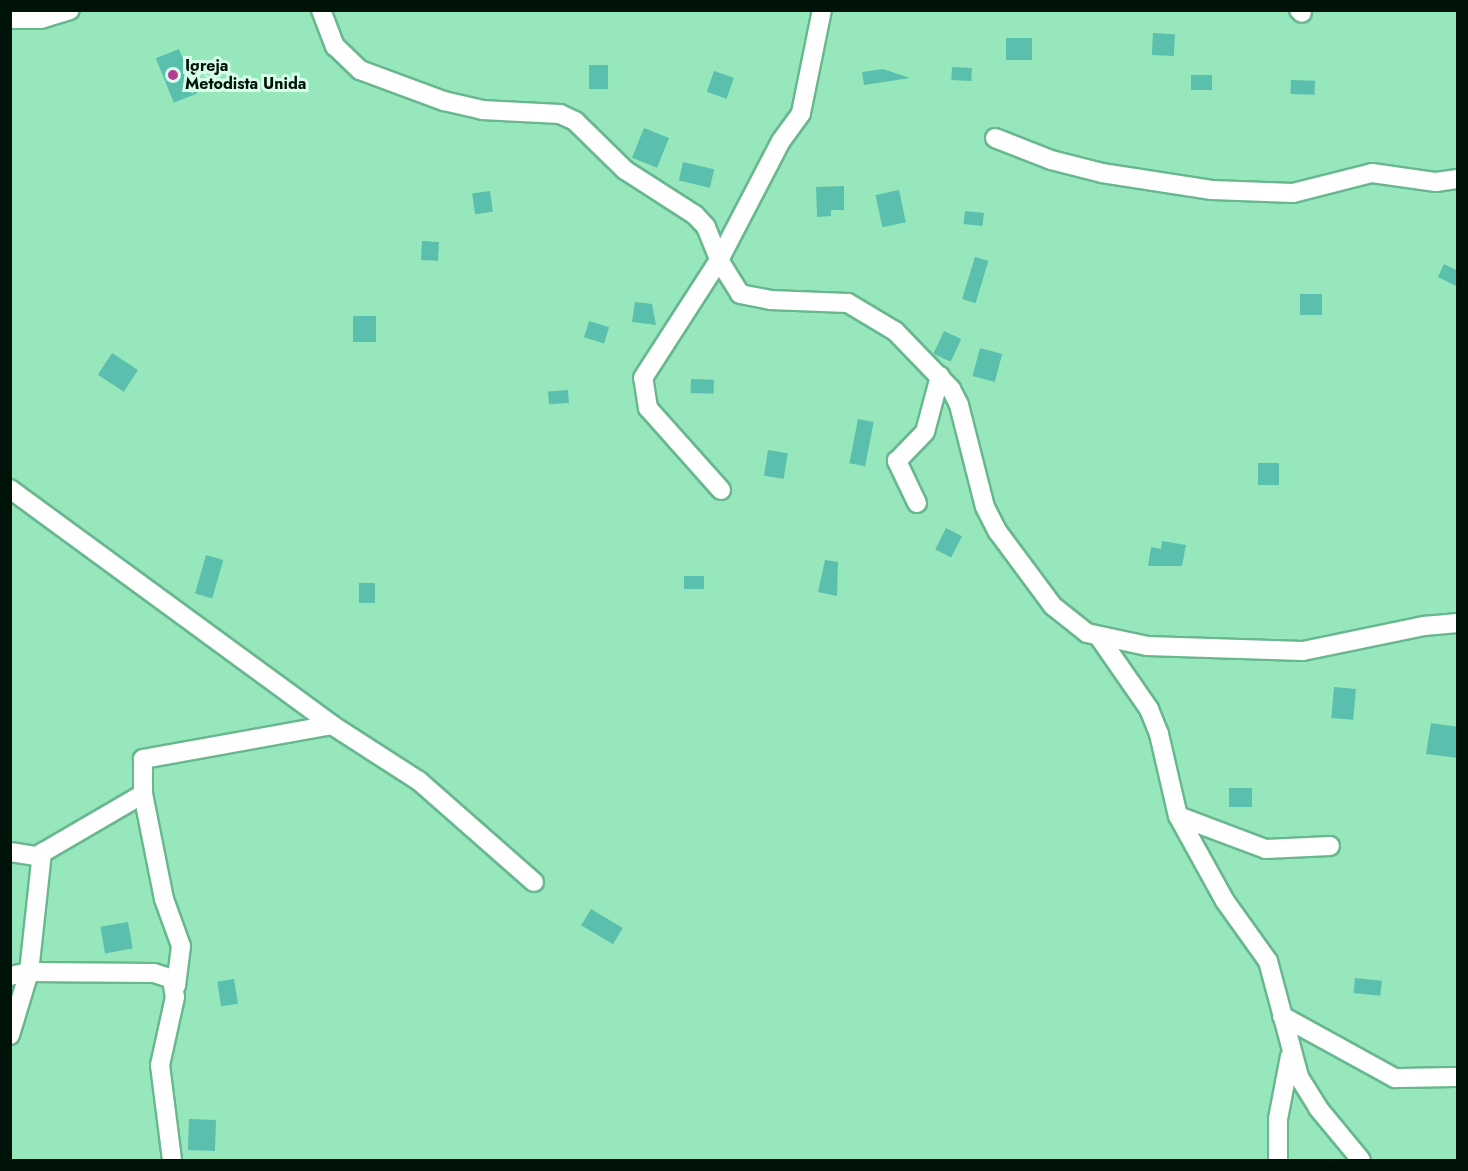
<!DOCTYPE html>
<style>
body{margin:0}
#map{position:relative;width:1468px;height:1171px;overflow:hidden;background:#97e7bc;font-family:Jost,sans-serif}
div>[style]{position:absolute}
.building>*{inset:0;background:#5abfad;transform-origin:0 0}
.roads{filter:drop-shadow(2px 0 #68b78f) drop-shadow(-2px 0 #68b78f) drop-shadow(0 2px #68b78f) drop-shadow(0 -2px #68b78f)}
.street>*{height:18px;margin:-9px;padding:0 9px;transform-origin:9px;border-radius:9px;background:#fff}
.dots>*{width:16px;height:16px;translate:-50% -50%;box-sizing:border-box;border:3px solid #d7fee8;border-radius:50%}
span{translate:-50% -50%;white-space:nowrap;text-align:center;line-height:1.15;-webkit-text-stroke:6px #d7fee8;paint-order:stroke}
.poi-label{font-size:16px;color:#001308;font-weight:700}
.left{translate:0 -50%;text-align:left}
.frame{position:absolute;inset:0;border:12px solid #001308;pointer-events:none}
</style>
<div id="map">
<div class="building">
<i style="left:1153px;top:33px;width:22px;height:22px;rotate:3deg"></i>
<i style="left:1006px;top:38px;width:26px;height:22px"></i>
<i style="left:179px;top:49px;width:48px;height:25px;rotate:68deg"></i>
<i style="left:589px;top:65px;width:19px;height:24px"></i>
<i style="left:952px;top:67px;width:20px;height:13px;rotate:3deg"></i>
<i style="clip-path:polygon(883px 69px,910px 78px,864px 85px,862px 72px)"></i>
<i style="left:714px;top:71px;width:21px;height:22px;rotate:19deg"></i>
<i style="left:1212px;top:75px;width:15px;height:21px;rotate:90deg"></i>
<i style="left:1291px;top:80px;width:24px;height:14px;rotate:2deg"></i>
<i style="left:644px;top:128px;width:27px;height:32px;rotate:22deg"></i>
<i style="left:683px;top:162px;width:32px;height:19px;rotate:13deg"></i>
<i style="clip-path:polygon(844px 186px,844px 210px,831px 210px,831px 216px,817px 217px,816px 187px)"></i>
<i style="left:899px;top:190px;width:33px;height:24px;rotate:78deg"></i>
<i style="left:490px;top:191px;width:21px;height:18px;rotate:82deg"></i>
<i style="left:965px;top:211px;width:19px;height:13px;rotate:6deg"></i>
<i style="left:422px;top:241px;width:17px;height:19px;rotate:3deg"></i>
<i style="left:975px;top:257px;width:14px;height:44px;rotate:17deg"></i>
<i style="clip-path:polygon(1444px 264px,1458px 271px,1458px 287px,1438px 277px)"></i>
<i style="left:1322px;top:294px;width:21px;height:22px;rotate:90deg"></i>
<i style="clip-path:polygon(635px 302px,652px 304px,656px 325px,632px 322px)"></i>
<i style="left:353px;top:316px;width:23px;height:26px"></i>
<i style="left:589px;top:321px;width:21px;height:17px;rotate:17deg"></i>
<i style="left:944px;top:331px;width:19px;height:25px;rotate:25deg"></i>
<i style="left:980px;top:348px;width:23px;height:29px;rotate:15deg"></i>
<i style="left:112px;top:353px;width:31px;height:26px;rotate:33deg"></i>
<i style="left:691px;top:379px;width:23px;height:14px;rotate:2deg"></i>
<i style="left:568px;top:390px;width:13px;height:20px;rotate:86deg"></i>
<i style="left:858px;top:419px;width:16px;height:45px;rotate:11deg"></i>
<i style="left:768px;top:450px;width:20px;height:26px;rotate:9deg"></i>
<i style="left:1258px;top:463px;width:21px;height:22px"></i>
<i style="left:946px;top:528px;width:18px;height:24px;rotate:27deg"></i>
<i style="clip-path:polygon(1162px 541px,1186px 545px,1182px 566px,1148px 566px,1151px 547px,1161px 549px)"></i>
<i style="left:206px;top:555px;width:18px;height:40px;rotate:16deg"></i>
<i style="clip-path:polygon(825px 560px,838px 562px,837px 596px,818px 592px)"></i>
<i style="left:684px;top:576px;width:20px;height:13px"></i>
<i style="left:359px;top:583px;width:16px;height:20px"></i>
<i style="left:1334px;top:687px;width:22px;height:31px;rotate:5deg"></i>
<i style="clip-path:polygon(1431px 723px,1458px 727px,1458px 758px,1426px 754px)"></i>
<i style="left:1229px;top:788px;width:23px;height:19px"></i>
<i style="left:591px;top:909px;width:37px;height:19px;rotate:31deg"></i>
<i style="left:128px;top:922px;width:27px;height:28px;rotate:80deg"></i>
<i style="left:1355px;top:978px;width:27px;height:15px;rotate:6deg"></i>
<i style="left:234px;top:979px;width:25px;height:17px;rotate:81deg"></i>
<i style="left:189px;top:1119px;width:27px;height:31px;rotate:2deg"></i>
</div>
<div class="roads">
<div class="street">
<i style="left:321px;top:10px;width:39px;rotate:69deg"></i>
<i style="left:335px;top:46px;width:35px;rotate:44deg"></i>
<i style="left:360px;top:70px;width:90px;rotate:20.3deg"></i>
<i style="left:444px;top:101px;width:39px;rotate:13deg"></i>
<i style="left:482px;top:110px;width:78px;rotate:2.9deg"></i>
<i style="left:560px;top:114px;width:17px;rotate:25deg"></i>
<i style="left:575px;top:121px;width:70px;rotate:44.4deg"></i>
<i style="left:625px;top:170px;width:83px;rotate:32.7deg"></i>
<i style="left:695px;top:215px;width:16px;rotate:47deg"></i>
<i style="left:706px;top:227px;width:35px;rotate:68deg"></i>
<i style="left:719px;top:260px;width:40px;rotate:58deg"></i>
<i style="left:740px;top:294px;width:31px;rotate:11deg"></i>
<i style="left:770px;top:300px;width:78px;rotate:2.2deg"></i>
<i style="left:848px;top:303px;width:55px;rotate:30.8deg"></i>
<i style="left:895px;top:331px;width:81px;rotate:46deg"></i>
<i style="left:951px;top:389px;width:18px;rotate:63deg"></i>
<i style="left:959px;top:405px;width:105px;rotate:75.7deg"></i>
<i style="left:985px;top:507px;width:28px;rotate:63deg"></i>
<i style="left:998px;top:532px;width:92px;rotate:53.4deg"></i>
<i style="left:1053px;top:606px;width:43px;rotate:38.5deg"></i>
<i style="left:1087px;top:633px;width:61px;rotate:12.2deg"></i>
<i style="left:1147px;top:646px;width:156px;rotate:1.8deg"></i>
<i style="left:1303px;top:651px;width:124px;rotate:-11.7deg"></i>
<i style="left:1424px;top:626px;width:34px;rotate:-5deg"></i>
<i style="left:1299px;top:10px;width:4px;rotate:45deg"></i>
<i style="left:10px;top:19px;width:31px"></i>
<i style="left:41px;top:19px;width:30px;rotate:-17deg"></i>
<i style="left:995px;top:138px;width:60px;rotate:21.4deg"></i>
<i style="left:1051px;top:160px;width:53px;rotate:14.3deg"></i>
<i style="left:1102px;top:173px;width:111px;rotate:8.8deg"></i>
<i style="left:1212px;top:190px;width:81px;rotate:2.1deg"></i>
<i style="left:1293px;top:193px;width:81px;rotate:-14.2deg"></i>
<i style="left:1372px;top:173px;width:65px;rotate:8deg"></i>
<i style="left:1436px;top:182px;width:22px;rotate:-8deg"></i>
<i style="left:10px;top:489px;width:399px;rotate:36.2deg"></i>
<i style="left:332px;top:725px;width:103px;rotate:32.8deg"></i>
<i style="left:419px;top:781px;width:153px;rotate:41.3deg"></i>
<i style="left:721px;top:490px;width:110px;rotate:-131.7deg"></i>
<i style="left:648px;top:408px;width:30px;rotate:-99deg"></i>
<i style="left:643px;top:378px;width:140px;rotate:-57.2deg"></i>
<i style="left:719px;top:260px;width:134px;rotate:-62.5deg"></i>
<i style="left:781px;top:141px;width:34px;rotate:-54deg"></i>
<i style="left:801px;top:113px;width:105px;rotate:-78.5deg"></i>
<i style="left:917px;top:503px;width:47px;rotate:-115.5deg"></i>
<i style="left:897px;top:461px;width:40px;rotate:-46deg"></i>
<i style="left:925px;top:432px;width:58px;rotate:-75deg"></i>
<i style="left:1099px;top:637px;width:88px;rotate:55.2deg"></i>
<i style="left:1149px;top:709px;width:27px;rotate:68deg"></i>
<i style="left:1159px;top:734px;width:84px;rotate:77deg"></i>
<i style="left:1178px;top:816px;width:97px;rotate:61.1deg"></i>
<i style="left:1225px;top:901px;width:74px;rotate:54.4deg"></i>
<i style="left:1268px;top:961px;width:120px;rotate:75deg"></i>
<i style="left:1299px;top:1077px;width:36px;rotate:58deg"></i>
<i style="left:1318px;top:1108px;width:67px;rotate:50.4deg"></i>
<i style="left:1178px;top:816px;width:94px;rotate:20.6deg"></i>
<i style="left:1266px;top:849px;width:64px;rotate:-2.7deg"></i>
<i style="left:10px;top:852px;width:30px;rotate:9deg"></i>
<i style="left:10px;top:976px;width:19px;rotate:-12deg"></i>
<i style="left:29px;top:972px;width:125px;rotate:0.5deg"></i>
<i style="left:154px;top:973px;width:19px;rotate:18deg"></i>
<i style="left:172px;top:979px;width:18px;rotate:81deg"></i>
<i style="left:175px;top:997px;width:70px;rotate:102.4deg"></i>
<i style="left:160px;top:1065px;width:96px;rotate:82.8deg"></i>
<i style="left:176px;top:986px;width:40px;rotate:-82.9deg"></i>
<i style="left:181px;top:946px;width:50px;rotate:-109.9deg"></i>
<i style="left:164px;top:899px;width:107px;rotate:-101.3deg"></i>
<i style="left:143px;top:794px;width:35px;rotate:-90deg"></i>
<i style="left:143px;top:759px;width:192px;rotate:-10.2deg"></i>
<i style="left:1282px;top:1016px;width:129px;rotate:28.8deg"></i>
<i style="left:1395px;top:1078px;width:63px;rotate:-0.9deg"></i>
<i style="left:10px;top:1035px;width:66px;rotate:-73.2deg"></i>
<i style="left:29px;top:972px;width:120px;rotate:-83.8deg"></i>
<i style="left:42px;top:853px;width:117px;rotate:-30.3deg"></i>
<i style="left:1278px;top:1160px;width:41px;rotate:-90deg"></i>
<i style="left:1278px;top:1119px;width:64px;rotate:-79.2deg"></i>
</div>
</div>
<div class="dots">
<i style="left:173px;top:75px;background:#b33d93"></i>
</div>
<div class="poi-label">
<span class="left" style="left:185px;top:75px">Igreja<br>Metodista Unida</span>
</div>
<div class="frame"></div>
</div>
